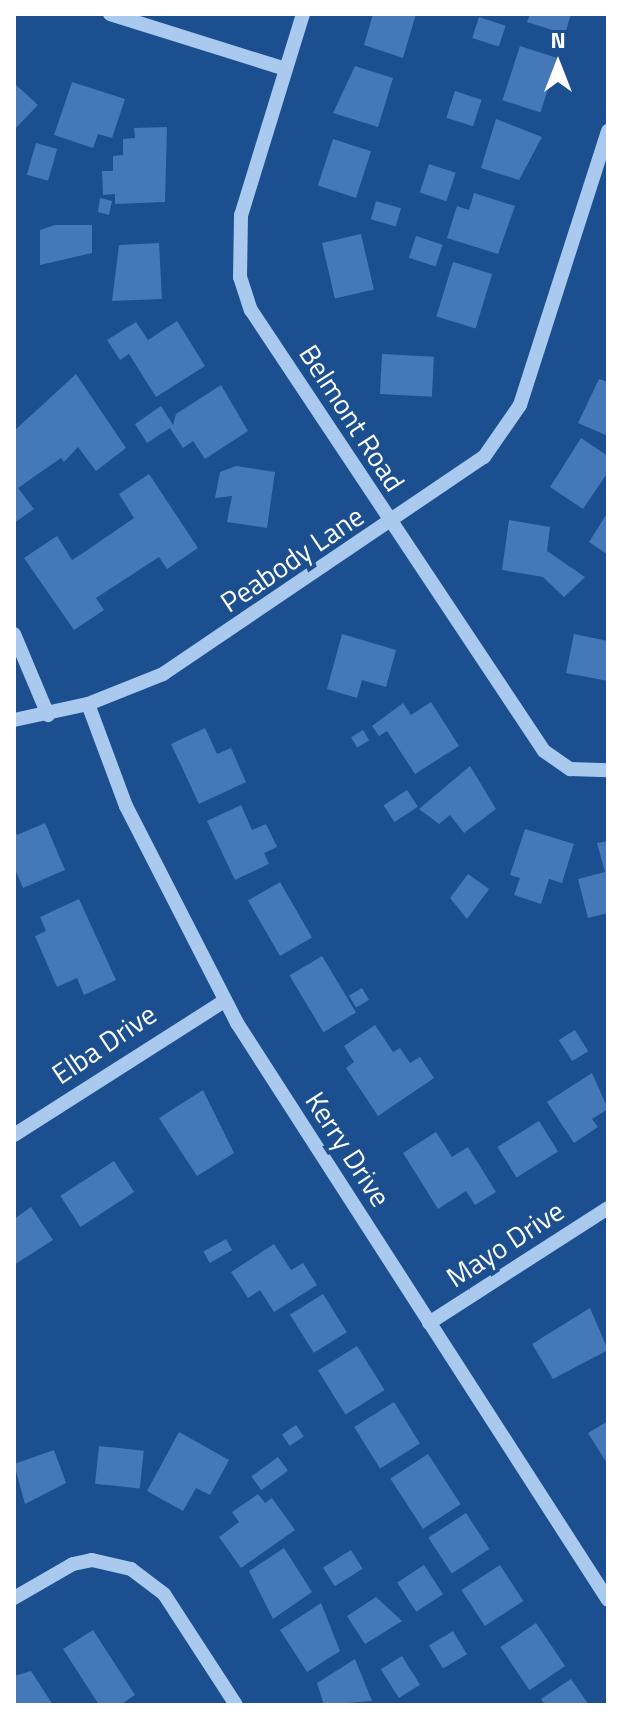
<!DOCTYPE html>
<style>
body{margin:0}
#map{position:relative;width:622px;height:1719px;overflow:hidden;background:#1b4f8f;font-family:"Titillium Web",sans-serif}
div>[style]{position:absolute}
.building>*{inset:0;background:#4478b7;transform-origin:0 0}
.minor>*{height:14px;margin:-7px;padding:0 7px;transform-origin:7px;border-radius:7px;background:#a9c9ee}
span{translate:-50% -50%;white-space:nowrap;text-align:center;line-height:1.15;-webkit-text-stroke:8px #1b4f8f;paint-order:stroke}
.street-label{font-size:28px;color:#fff}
.frame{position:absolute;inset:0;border:16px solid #fff;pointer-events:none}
.north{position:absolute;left:518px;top:24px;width:80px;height:80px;-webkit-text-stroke:6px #1b4f8f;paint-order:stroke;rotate:0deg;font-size:22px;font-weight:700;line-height:32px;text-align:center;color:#fff}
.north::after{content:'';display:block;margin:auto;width:28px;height:36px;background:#fff;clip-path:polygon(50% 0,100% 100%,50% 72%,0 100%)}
</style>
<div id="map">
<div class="building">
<i style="clip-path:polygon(373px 14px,416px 14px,403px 58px,364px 45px)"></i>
<i style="clip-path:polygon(530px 14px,571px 14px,565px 34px,527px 22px)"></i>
<i style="left:479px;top:17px;width:28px;height:22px;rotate:18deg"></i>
<i style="left:520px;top:46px;width:40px;height:57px;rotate:18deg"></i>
<i style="clip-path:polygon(355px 66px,393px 78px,378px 127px,333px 113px)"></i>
<i style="clip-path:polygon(72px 82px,125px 99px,112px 138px,98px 134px,93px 148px,54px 135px)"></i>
<i style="clip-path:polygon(14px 83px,38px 105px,14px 130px)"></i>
<i style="left:455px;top:91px;width:28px;height:28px;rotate:18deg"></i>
<i style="clip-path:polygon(496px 119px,542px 137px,519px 180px,481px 168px)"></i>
<i style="clip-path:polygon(167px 127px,165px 202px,115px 204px,115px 194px,103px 195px,102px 171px,113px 171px,113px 156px,123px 155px,123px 139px,135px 138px,134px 128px)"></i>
<i style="left:333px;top:139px;width:40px;height:49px;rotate:18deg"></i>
<i style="left:36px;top:143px;width:22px;height:33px;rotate:16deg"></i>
<i style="left:429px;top:164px;width:28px;height:30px;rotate:18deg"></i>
<i style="clip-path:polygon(474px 193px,515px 206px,498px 254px,447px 238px,457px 206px,469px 210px)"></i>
<i style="clip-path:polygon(100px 198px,112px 201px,109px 215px,98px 212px)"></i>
<i style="left:376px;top:201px;width:26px;height:19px;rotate:16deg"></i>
<i style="clip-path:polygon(55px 225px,92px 225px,92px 253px,40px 265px,40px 230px)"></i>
<i style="left:361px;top:234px;width:57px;height:40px;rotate:77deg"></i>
<i style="left:416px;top:236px;width:28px;height:23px;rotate:18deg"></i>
<i style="clip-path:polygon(159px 243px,162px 299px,112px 301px,119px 245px)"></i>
<i style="left:453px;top:262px;width:41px;height:57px;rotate:17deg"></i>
<i style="clip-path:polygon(177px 321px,205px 366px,156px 397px,129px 354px,120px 360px,107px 340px,136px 322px,148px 340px)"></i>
<i style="left:382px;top:354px;width:52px;height:40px;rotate:3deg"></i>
<i style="clip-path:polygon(76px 374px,126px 448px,96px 471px,78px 447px,64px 462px,61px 458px,18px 488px,34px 509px,14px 523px,14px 431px)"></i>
<i style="clip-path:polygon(599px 379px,608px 382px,608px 436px,578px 423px)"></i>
<i style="clip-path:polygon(221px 385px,248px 431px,205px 459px,193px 441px,183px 448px,170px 428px,147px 443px,135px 424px,161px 406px,173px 425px,176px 414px)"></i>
<i style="clip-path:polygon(581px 438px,608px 456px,608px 472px,583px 509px,550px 487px)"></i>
<i style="clip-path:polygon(236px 466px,275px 472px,267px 528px,227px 522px,232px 496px,215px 498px,220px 472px)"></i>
<i style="clip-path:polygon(149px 474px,198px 548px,167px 569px,159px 557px,96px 598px,104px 610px,74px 630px,24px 558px,57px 536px,72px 560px,80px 555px,134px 518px,119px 494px)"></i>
<i style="clip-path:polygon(606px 515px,608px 517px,608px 555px,589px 542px)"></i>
<i style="clip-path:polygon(509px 520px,550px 527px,547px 551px,585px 577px,564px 597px,543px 577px,502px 570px)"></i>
<i style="clip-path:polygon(342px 634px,396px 650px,386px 687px,362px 680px,357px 698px,327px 689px)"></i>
<i style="clip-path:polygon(574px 634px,608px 641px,608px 681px,566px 673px)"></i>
<i style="clip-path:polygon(431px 702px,459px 746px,415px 774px,387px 731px,379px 736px,372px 726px,403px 703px,411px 715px)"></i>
<i style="clip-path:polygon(205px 728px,217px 754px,231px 748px,246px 782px,199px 804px,171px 744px)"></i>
<i style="left:363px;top:730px;width:12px;height:14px;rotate:59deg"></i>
<i style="clip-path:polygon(470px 766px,496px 809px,464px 833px,450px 815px,439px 824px,419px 809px)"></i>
<i style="left:407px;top:790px;width:20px;height:28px;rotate:57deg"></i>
<i style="clip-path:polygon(241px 805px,252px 830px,266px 824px,277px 847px,264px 853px,269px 864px,235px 880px,207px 821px)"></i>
<i style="clip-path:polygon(45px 823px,65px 870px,23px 888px,14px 867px,14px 828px,17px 835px)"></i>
<i style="clip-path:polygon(525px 829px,574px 844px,562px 883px,549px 879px,541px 904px,514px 895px,520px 878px,510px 875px)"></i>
<i style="clip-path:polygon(608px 841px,608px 913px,588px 918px,578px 879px,605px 872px,597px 843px)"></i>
<i style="clip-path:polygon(468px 874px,489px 889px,467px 919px,450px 898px)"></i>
<i style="left:280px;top:882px;width:64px;height:37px;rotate:60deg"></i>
<i style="clip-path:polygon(79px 899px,116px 980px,84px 995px,77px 978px,57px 987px,35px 936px,46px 931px,40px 917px)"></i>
<i style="left:322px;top:956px;width:66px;height:38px;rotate:59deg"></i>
<i style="left:362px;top:988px;width:14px;height:15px;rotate:60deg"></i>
<i style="clip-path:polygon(375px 1025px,393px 1052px,400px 1048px,410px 1063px,420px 1057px,434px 1078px,378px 1116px,346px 1068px,354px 1062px,344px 1046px)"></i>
<i style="left:575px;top:1030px;width:25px;height:19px;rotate:58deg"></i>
<i style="clip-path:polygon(592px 1073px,608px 1109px,592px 1119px,598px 1127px,574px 1143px,547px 1102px)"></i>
<i style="clip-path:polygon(203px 1090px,234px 1153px,197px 1176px,159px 1118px)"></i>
<i style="left:539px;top:1121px;width:36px;height:49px;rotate:58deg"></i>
<i style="clip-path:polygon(436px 1132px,452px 1157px,468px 1147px,496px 1192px,475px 1205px,466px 1191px,438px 1209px,403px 1153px)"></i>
<i style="left:114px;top:1161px;width:37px;height:64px;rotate:57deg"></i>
<i style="clip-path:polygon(31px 1207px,53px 1240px,14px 1265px,14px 1219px)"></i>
<i style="left:226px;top:1239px;width:13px;height:26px;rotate:61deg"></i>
<i style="clip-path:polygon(274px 1244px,291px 1270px,303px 1263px,317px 1285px,274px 1312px,260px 1290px,248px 1298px,231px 1272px)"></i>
<i style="left:323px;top:1294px;width:45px;height:39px;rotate:58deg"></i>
<i style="clip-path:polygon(590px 1308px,608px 1350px,553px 1379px,532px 1344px)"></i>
<i style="left:357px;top:1346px;width:52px;height:46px;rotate:58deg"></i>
<i style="left:394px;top:1402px;width:49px;height:47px;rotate:58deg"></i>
<i style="clip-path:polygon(608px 1421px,608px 1465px,588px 1433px)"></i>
<i style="left:296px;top:1425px;width:14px;height:17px;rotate:56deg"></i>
<i style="clip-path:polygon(179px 1432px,229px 1460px,210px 1495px,196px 1488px,183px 1511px,147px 1491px)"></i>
<i style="left:99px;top:1446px;width:45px;height:38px;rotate:6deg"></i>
<i style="clip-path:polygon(54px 1450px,66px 1483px,25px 1504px,14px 1464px)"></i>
<i style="left:428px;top:1454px;width:60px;height:45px;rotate:57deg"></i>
<i style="left:278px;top:1457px;width:17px;height:33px;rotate:54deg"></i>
<i style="clip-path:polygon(258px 1494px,265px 1503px,272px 1498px,295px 1530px,241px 1568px,219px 1537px,239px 1522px,232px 1512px)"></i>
<i style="left:466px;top:1513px;width:43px;height:45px;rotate:57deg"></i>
<i style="clip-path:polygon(284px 1548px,312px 1592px,273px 1619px,249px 1571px)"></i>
<i style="left:351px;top:1550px;width:22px;height:33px;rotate:58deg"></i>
<i style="left:424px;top:1565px;width:35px;height:32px;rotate:57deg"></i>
<i style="left:500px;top:1565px;width:43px;height:46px;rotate:57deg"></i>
<i style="clip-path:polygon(376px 1597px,402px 1621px,365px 1644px,347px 1616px)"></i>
<i style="clip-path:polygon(321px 1603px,340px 1651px,307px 1672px,280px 1630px)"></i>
<i style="left:536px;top:1623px;width:52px;height:43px;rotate:56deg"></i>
<i style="clip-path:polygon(93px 1630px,135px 1695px,120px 1705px,99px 1705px,63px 1649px)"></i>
<i style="left:453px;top:1631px;width:27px;height:28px;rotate:59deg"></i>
<i style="left:402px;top:1656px;width:34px;height:25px;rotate:58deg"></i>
<i style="clip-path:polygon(355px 1659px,372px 1701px,324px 1705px,317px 1683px)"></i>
<i style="clip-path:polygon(31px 1671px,53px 1705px,14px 1705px,14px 1676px)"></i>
<i style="clip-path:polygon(571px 1679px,589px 1705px,545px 1705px,541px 1699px)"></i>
</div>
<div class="minor">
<i style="left:110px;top:14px;width:184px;rotate:17.4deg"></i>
<i style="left:303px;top:14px;width:210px;rotate:107.1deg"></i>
<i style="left:241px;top:215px;width:62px;rotate:90.9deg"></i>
<i style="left:240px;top:277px;width:35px;rotate:72deg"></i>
<i style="left:251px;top:310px;width:529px;rotate:56.4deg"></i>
<i style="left:544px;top:751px;width:32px;rotate:35deg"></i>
<i style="left:570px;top:769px;width:38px;rotate:2deg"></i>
<i style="left:14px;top:634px;width:88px;rotate:67.2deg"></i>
<i style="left:88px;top:704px;width:109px;rotate:69.6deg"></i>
<i style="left:126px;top:806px;width:244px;rotate:62.9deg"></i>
<i style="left:237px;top:1023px;width:686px;rotate:57.26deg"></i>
<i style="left:14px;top:720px;width:76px;rotate:-12.2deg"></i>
<i style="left:88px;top:704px;width:81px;rotate:-21.8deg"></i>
<i style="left:163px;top:674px;width:387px;rotate:-34.1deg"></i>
<i style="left:484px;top:457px;width:63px;rotate:-55.3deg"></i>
<i style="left:520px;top:405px;width:288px;rotate:-72.2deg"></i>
<i style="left:14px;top:1135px;width:249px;rotate:-32.5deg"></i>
<i style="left:429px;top:1323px;width:213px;rotate:-32.7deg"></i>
<i style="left:14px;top:1598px;width:68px;rotate:-30deg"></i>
<i style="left:73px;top:1564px;width:19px;rotate:-12deg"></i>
<i style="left:92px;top:1560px;width:40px;rotate:13deg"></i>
<i style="left:131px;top:1569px;width:41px;rotate:37.1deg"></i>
<i style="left:164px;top:1594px;width:132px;rotate:57deg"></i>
</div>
<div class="street-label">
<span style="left:352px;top:418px;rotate:57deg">Belmont Road</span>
<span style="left:292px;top:559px;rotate:-34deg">Peabody Lane</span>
<span style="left:104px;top:1044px;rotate:-34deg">Elba Drive</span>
<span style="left:348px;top:1149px;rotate:57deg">Kerry Drive</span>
<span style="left:505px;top:1244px;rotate:-33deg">Mayo Drive</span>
</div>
<div class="frame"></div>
<div class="north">N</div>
</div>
